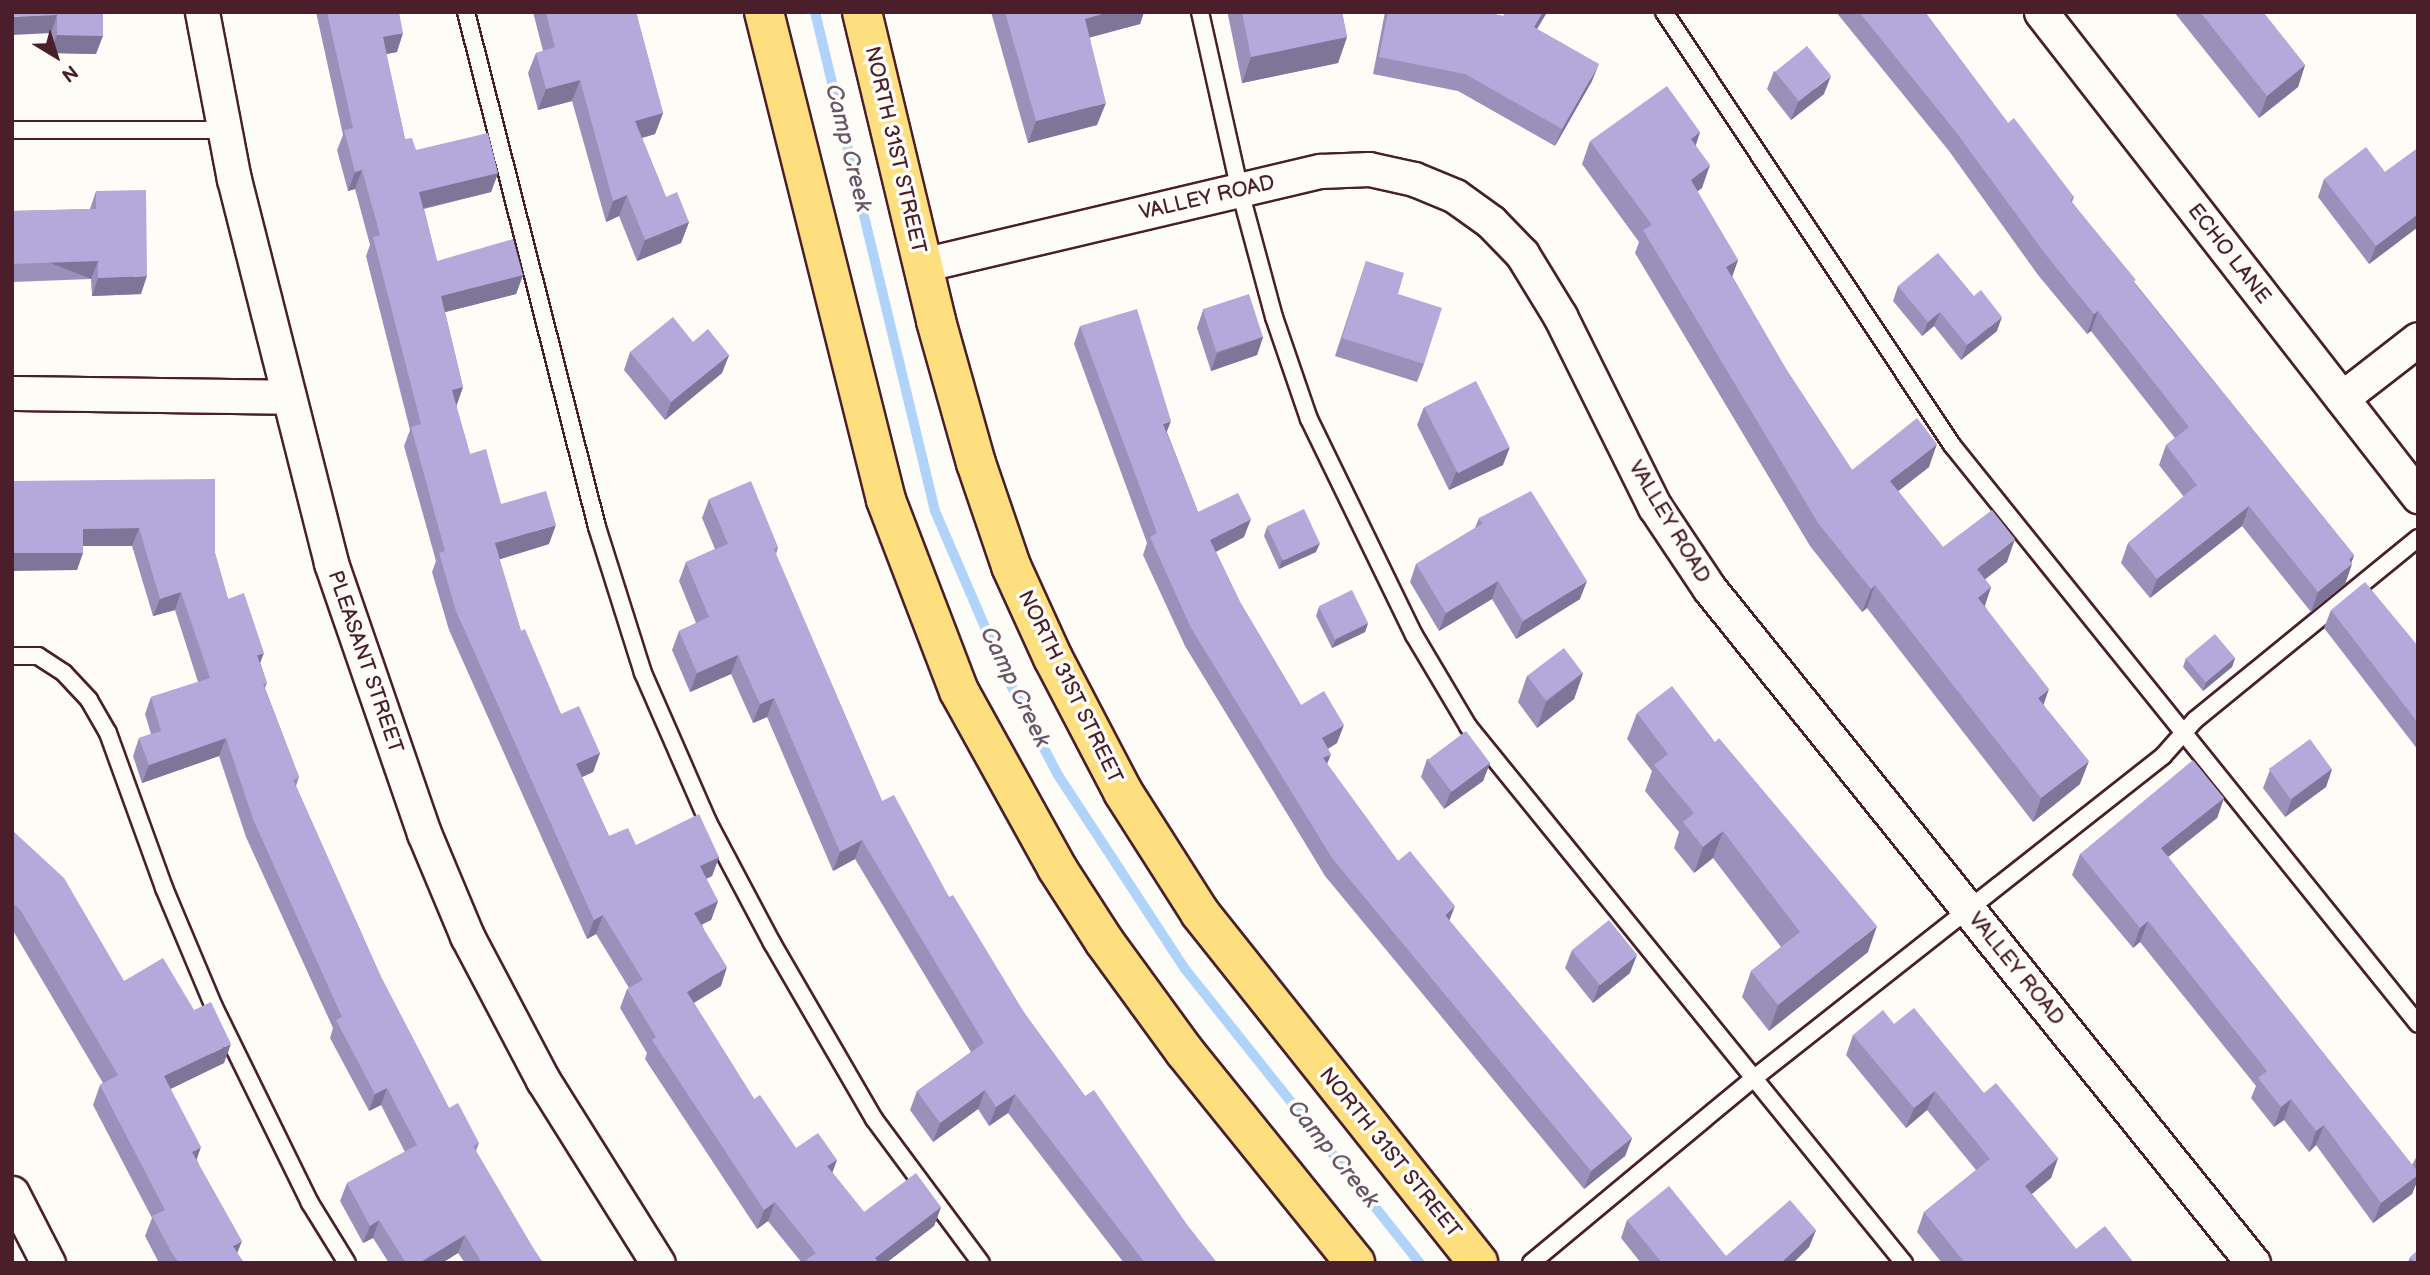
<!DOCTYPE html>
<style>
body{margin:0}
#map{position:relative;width:2430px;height:1275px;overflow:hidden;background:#fdfcf7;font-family:"Balsamiq Sans",sans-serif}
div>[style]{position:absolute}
.stream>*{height:10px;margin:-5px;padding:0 5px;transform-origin:5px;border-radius:5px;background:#b0d4f9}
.roads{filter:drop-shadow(2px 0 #4a1f2b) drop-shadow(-2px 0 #4a1f2b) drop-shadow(0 2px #4a1f2b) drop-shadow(0 -2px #4a1f2b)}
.lane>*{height:16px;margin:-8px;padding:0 8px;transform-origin:8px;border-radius:8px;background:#fdfcf7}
.street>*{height:33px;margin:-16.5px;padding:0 16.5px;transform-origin:16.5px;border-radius:16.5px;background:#fdfcf7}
.primary>*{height:38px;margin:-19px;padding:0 19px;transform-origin:19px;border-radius:19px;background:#fedf80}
.wall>*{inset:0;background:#9a91bb}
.shaded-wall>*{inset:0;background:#7d7699;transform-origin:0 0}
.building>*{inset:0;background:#b3a9da;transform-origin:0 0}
span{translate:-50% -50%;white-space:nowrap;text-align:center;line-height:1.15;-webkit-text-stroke:7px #fdfcf7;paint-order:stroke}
.street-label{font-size:21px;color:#4a1f2b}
.water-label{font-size:23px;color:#695569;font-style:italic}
.frame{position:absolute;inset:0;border:14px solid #4a1f2b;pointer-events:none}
.north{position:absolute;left:21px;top:21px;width:70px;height:70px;-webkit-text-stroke:5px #fdfcf7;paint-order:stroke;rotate:142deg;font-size:19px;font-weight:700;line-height:28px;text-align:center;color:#4a1f2b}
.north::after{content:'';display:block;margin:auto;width:24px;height:32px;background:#4a1f2b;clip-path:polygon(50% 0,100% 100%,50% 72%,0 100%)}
</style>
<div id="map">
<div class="stream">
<i style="left:815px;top:12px;width:513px;rotate:76.48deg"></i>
<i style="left:935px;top:511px;width:180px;rotate:66.7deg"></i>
<i style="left:1006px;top:676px;width:112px;rotate:62.3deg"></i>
<i style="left:1058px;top:775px;width:232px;rotate:56.8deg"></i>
<i style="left:1185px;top:969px;width:376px;rotate:51.4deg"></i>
</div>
<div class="roads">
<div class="lane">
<i style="left:466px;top:12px;width:531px;rotate:75.73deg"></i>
<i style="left:597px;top:527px;width:153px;rotate:72.5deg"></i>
<i style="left:643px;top:673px;width:163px;rotate:66.4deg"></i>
<i style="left:708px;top:822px;width:137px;rotate:62.1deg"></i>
<i style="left:772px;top:943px;width:203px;rotate:59.9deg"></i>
<i style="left:874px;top:1119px;width:179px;rotate:53.4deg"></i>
<i style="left:1200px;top:12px;width:183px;rotate:77.4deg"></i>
<i style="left:1240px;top:191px;width:131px;rotate:74.9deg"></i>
<i style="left:1274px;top:317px;width:108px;rotate:71.1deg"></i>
<i style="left:1309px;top:419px;width:240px;rotate:64.1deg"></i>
<i style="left:1414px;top:635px;width:106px;rotate:59.3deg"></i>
<i style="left:1468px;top:726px;width:692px;rotate:50.93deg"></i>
<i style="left:1664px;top:12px;width:520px;rotate:56.37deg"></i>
<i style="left:1952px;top:445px;width:743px;rotate:51.17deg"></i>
<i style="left:12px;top:130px;width:213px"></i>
<i style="left:12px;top:656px;width:26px"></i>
<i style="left:38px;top:656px;width:31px;rotate:33deg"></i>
<i style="left:64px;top:673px;width:37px;rotate:47deg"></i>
<i style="left:89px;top:700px;width:38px;rotate:60deg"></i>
<i style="left:108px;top:733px;width:165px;rotate:70.1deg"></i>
<i style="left:164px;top:888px;width:129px;rotate:67.2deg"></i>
<i style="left:214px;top:1007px;width:218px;rotate:63.9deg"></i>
<i style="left:310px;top:1203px;width:70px;rotate:58.3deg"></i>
<i style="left:1531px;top:1263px;width:288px;rotate:-39.7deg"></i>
<i style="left:1753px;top:1079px;width:522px;rotate:-38.23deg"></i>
<i style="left:2163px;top:756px;width:48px;rotate:-48.4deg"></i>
<i style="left:2195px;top:720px;width:288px;rotate:-39.2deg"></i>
</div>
<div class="street">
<i style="left:202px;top:12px;width:170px;rotate:79.2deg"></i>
<i style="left:234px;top:179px;width:396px;rotate:75.8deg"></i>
<i style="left:331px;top:563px;width:286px;rotate:71deg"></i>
<i style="left:424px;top:833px;width:112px;rotate:67.3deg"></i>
<i style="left:467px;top:936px;width:163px;rotate:62.2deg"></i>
<i style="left:543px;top:1080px;width:216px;rotate:57.9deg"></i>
<i style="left:2041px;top:12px;width:614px;rotate:52.08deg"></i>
<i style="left:922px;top:265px;width:410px;rotate:-13.3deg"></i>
<i style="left:1321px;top:171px;width:48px;rotate:-2.4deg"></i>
<i style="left:1369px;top:169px;width:46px;rotate:12.5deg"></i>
<i style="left:1414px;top:179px;width:44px;rotate:22.5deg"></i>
<i style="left:1455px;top:196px;width:44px;rotate:35.8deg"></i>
<i style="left:1491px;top:222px;width:45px;rotate:45.9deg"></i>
<i style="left:1522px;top:254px;width:73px;rotate:58.5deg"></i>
<i style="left:1560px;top:316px;width:213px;rotate:63.6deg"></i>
<i style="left:1655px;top:507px;width:97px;rotate:56.3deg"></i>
<i style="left:1709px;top:588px;width:867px;rotate:51.13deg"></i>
<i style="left:12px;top:393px;width:276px;rotate:0.8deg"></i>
<i style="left:2342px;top:398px;width:96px;rotate:-37.8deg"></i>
<i style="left:12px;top:1193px;width:79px;rotate:62.8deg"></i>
</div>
<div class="primary">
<i style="left:764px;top:12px;width:503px;rotate:75.96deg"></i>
<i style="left:886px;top:500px;width:204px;rotate:69.1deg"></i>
<i style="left:959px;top:691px;width:202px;rotate:61deg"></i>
<i style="left:1057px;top:868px;width:87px;rotate:57.2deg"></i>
<i style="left:1104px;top:941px;width:137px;rotate:53.9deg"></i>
<i style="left:1185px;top:1052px;width:271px;rotate:51.1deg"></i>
<i style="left:862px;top:12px;width:318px;rotate:76.5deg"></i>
<i style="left:936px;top:321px;width:148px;rotate:74.3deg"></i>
<i style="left:976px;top:463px;width:109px;rotate:71.2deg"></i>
<i style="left:1011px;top:566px;width:101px;rotate:65.5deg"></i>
<i style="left:1053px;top:658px;width:151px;rotate:62.4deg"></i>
<i style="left:1123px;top:792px;width:143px;rotate:57.5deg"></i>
<i style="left:1200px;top:913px;width:447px;rotate:51.5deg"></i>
</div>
</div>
<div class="wall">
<i style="clip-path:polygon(12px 12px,103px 12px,96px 54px,50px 53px,51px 33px)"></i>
<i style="clip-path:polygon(316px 12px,404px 12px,399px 13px,397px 52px,386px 54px,405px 139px,416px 150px,498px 173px,491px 192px,424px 209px,437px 261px,523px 275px,516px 294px,445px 312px,463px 387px,456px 406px,470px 454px,501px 504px,549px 544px,499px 559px,521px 631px,561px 714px,600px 753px,593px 772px,582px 777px,609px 836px,636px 845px,719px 857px,712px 876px,706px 879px,718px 901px,711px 920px,702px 924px,721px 986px,694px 1003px,754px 1099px,796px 1148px,837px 1160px,832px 1172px,864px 1212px,941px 1207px,934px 1226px,886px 1263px,802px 1263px,768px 1221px,757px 1229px,645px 1059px,647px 1053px,620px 1008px,627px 989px,629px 988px,596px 934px,587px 939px,449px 630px,432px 572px,436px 561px,404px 446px,410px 430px,366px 256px,370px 245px,355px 189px,348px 191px,337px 150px,343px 135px)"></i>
<i style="clip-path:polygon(533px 12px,636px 12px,663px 113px,655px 134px,642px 138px,666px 197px,689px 222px,681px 243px,637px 261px,619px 216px,606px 222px,572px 101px,538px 110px,528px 73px,536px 53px,543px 51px)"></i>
<i style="clip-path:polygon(991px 12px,1144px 12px,1140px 24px,1090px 37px,1097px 125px,1028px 143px)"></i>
<i style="clip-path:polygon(1229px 12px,1342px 12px,1347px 37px,1338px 63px,1242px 83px,1228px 15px)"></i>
<i style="clip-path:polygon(1385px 12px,1484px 12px,1503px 16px,1547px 12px,1537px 29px,1592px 81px,1555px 146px,1458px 91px,1373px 74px)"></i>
<i style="clip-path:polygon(1836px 12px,1925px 12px,2008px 123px,2074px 197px,2072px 202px,2135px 283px,2354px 555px,2351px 563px,2352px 564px,2345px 584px,2311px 612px,2242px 526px,2150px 598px,2121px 563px,2128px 543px,2184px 497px,2159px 465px,2166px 445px,2175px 438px,2091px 331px,2087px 334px,2038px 275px,1949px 151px)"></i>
<i style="clip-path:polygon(2174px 12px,2263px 12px,2305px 65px,2298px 87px,2259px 118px)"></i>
<i style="clip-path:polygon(1774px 71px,1824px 94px,1791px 120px,1767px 89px)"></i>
<i style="clip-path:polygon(1700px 132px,1696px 145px,1702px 188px,1697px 191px,1738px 260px,1732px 276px,1786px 369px,1852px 470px,1929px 467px,1898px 491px,1943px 547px,2007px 562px,1985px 579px,1991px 587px,1985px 606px,2043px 704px,2080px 784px,2033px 822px,1867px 608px,1862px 612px,1810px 546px,1635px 253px,1639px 242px,1582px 164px,1590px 141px)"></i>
<i style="clip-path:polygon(2418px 148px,2418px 227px,2369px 264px,2318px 197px,2324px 179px,2385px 172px)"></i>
<i style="clip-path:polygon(96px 191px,141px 294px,92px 296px,91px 279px,12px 282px,12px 211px,90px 209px)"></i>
<i style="clip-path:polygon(1366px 261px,1398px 294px,1424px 364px,1417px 382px,1335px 356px)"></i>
<i style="clip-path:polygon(1898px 286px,1997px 331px,1961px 360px,1934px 326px,1922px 336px,1893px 301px)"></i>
<i style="clip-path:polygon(1203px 310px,1263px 337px,1257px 355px,1211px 371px,1197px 328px)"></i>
<i style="clip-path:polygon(1080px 326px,1167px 432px,1198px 512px,1244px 537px,1216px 552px,1240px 602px,1301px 705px,1337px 743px,1328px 749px,1327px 764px,1398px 861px,1632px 1138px,1625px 1156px,1584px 1189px,1325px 876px,1185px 646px,1143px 555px,1147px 543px,1074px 344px)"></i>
<i style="clip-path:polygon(693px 342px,729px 355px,722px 373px,665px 420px,624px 370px,630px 352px)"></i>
<i style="clip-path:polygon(1424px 407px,1503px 465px,1449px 490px,1417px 425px)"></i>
<i style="clip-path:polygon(12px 481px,215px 553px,228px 599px,260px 662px,267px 683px,265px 688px,299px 777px,296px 786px,381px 977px,449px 1108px,479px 1143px,476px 1151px,533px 1248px,543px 1263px,465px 1263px,458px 1253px,442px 1263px,389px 1263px,373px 1238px,363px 1243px,340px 1201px,347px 1183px,405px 1152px,381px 1105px,369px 1111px,330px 1038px,333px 1028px,246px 837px,219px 756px,142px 783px,133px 756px,139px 738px,151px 734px,145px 714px,151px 697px,198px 682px,175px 610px,153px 616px,132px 546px,83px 546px,77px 570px)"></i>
<i style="clip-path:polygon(709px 499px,778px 547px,776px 555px,882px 801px,949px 897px,1025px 1014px,1085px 1096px,1217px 1263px,1124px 1263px,1008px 1113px,989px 1126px,978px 1109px,933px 1142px,910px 1110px,917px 1091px,971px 1052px,855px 859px,833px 871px,767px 717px,753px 723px,731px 674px,690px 692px,672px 650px,679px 631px,696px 623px,679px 581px,686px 562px,715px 549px,702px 518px)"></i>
<i style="clip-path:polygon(1479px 518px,1580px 599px,1516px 639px,1492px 599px,1439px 631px,1410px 582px,1416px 564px,1475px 528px)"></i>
<i style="clip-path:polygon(1267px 527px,1316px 552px,1279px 569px,1264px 536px)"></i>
<i style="clip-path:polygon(1319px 607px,1368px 623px,1365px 632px,1332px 648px,1316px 616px)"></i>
<i style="clip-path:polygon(2331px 610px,2418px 646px,2418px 750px,2324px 628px)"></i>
<i style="clip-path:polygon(2186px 658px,2235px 658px,2232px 667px,2203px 691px,2183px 667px)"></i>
<i style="clip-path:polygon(1583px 673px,1574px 699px,1537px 728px,1518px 702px,1527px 676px)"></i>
<i style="clip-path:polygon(1637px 713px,1868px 952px,1769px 1031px,1742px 997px,1751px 971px,1781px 947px,1713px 858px,1694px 873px,1674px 848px,1679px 832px,1645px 791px,1652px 771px,1627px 739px)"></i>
<i style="clip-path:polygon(1427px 759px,1490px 763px,1483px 781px,1444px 809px,1421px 777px)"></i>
<i style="clip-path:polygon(2332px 769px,2326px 787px,2285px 817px,2263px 788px,2270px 770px)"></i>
<i style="clip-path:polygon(2224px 798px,2217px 818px,2168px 857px,2412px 1165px,2418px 1154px,2418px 1183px,2417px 1182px,2412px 1194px,2373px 1223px,2316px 1145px,2309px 1152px,2284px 1120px,2274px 1127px,2251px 1098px,2256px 1086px,2140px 942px,2133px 948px,2072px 875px,2080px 854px)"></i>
<i style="clip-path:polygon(12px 830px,124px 981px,224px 1063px,170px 1089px,197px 1160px,237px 1253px,244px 1263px,159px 1263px,145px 1236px,152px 1218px,93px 1105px,100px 1085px,103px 1083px,12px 929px)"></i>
<i style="clip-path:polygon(1572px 950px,1630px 973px,1593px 1003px,1565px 968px)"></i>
<i style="clip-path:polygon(1894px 1024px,1984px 1093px,2058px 1158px,2051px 1178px,2032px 1194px,2076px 1249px,2134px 1263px,1942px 1263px,1917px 1232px,1924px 1212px,1976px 1170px,1927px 1110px,1906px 1128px,1846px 1055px,1853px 1035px)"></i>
<i style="clip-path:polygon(1627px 1220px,1726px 1256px,1816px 1230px,1809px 1247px,1793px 1263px,1641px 1263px,1621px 1238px)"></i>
<i style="clip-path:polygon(2410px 1257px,2418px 1263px,2408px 1263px)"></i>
</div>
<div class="shaded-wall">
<i style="clip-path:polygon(1109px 12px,1144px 12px,1140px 24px,1077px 41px,1085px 19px)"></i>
<i style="clip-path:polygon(1543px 12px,1547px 12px,1528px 44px,1534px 27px)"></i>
<i style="clip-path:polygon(57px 15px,51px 33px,12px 35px,12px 17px)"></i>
<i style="clip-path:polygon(403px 33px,397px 52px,376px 56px,383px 37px)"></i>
<i style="clip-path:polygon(57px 35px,103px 36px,96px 54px,50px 53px)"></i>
<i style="clip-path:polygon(1347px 37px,1338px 63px,1242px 83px,1251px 57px)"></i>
<i style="clip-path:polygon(1599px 64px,1592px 81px,1555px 146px,1562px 129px)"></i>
<i style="clip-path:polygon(2305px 65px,2298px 87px,2259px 118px,2267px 96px)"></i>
<i style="clip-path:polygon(1831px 76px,1824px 94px,1791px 120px,1798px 102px)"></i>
<i style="clip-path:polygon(580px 80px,572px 101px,538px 110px,546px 89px)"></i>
<i style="clip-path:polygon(1106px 103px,1097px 125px,1028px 143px,1036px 121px)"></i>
<i style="clip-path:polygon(663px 113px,655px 134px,627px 142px,635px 121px)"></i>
<i style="clip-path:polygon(1700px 132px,1692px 155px,1691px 139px)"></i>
<i style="clip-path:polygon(1710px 165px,1702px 188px,1682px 203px,1691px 180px)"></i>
<i style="clip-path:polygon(362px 170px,355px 189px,348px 191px,355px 172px)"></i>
<i style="clip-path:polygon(498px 173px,491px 192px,412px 211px,419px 192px)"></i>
<i style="clip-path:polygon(627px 195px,619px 216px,606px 222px,613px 201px)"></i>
<i style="clip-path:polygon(2418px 214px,2418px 227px,2369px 264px,2376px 246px)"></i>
<i style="clip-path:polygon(689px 222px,681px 243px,637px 261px,645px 240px)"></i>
<i style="clip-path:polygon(1738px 260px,1730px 283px,1726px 267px)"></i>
<i style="left:98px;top:261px;width:19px;height:86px;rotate:111deg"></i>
<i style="clip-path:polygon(523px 275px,516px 294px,434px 315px,441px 296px)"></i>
<i style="clip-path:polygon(147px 276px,141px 294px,92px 296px,98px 278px)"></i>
<i style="clip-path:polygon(2098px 311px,2091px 331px,2087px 334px,2094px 314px)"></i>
<i style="clip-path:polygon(1940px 312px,1934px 326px,1922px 336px,1928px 322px)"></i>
<i style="clip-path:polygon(2002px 317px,1997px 331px,1961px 360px,1967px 345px)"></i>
<i style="clip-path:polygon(1263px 337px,1257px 355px,1211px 371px,1217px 353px)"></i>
<i style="clip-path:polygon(729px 355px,722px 373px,665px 420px,671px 402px)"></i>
<i style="clip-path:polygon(463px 387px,456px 407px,452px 390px)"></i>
<i style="clip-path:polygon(1171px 421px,1164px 439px,1163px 424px)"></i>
<i style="clip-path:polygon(1937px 444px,1929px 467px,1882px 504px,1890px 481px)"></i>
<i style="clip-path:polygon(1510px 447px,1503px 465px,1449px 490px,1456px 472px)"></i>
<i style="clip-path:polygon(2249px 506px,2242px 526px,2150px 598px,2157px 579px)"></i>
<i style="clip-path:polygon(1251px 519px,1244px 537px,1203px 558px,1210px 540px)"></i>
<i style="clip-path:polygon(556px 525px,549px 544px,488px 563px,495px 543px)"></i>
<i style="clip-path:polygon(139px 528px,132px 546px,76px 546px,83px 529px)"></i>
<i style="clip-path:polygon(2015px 539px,2007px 562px,1969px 592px,1977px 569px)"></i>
<i style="clip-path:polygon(1320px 543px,1316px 552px,1279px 569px,1282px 560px)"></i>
<i style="clip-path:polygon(12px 553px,83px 553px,77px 570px,12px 571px)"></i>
<i style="clip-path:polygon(2354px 555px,2350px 567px,2352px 564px,2345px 584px,2311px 612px,2318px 592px)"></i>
<i style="clip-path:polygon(1498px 581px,1492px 599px,1439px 631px,1446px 613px)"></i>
<i style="clip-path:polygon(1587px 581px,1580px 599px,1516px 639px,1523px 621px)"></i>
<i style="clip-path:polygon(1875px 585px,1867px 608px,1862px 612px,1871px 589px)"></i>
<i style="clip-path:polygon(1991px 587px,1983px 610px,1978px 598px)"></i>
<i style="clip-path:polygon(181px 592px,175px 610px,153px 616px,160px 599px)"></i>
<i style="clip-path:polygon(1368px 623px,1365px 632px,1332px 648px,1336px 639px)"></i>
<i style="clip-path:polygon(264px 653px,257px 671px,257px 655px)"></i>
<i style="clip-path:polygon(738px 655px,731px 674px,690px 692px,697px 673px)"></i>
<i style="clip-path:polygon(2235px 658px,2232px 667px,2203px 691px,2206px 682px)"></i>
<i style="clip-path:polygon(1583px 673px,1574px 699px,1537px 728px,1546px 702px)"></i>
<i style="clip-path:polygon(2049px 689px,2041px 712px,2038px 698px)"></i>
<i style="clip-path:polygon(774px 698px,767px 717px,753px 723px,760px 704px)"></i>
<i style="clip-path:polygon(1344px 725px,1337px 743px,1315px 756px,1322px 738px)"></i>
<i style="clip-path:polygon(226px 738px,219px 756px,142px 783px,149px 765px)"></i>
<i style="clip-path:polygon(600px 753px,593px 772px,569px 783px,576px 764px)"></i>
<i style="clip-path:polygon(1331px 754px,1324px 772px,1323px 758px)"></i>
<i style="clip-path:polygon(2089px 761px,2080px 784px,2033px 822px,2041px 798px)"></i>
<i style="clip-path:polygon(1490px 763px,1483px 781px,1444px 809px,1451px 791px)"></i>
<i style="clip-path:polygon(2332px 769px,2326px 787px,2285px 817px,2292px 799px)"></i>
<i style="clip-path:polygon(2224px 798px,2217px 818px,2154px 868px,2161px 848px)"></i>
<i style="clip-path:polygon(1723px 831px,1713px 858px,1694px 873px,1703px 847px)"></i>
<i style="clip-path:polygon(862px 840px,855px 859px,833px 871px,840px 852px)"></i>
<i style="clip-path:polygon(719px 857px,712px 876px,693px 885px,700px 866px)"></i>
<i style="clip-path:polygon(718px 901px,711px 920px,687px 932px,694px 913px)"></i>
<i style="clip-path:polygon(1455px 906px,1448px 924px,1445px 915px)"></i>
<i style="clip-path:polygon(603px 915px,596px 934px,587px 939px,594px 920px)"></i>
<i style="clip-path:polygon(2148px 921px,2140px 942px,2133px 948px,2140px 928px)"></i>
<i style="clip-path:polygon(1877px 926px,1868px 952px,1769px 1031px,1778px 1005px)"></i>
<i style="clip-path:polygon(1637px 955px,1630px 973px,1593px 1003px,1599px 985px)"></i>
<i style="clip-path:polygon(727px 967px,721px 986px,680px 1011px,687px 992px)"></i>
<i style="clip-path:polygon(231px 1044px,224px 1063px,156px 1096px,164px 1076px)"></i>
<i style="clip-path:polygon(387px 1088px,381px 1105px,369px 1111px,375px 1094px)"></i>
<i style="clip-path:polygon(985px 1090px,978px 1109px,933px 1142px,940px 1123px)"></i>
<i style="clip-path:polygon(1935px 1091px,1927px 1110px,1906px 1128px,1914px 1108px)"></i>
<i style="clip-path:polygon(1015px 1094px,1008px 1113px,989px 1126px,996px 1107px)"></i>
<i style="clip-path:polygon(2291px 1099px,2284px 1120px,2274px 1127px,2281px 1107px)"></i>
<i style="clip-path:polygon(2324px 1125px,2316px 1145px,2309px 1152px,2316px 1131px)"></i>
<i style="clip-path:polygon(1632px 1138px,1625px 1156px,1584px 1189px,1591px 1171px)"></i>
<i style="clip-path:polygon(201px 1147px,194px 1167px,192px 1152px)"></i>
<i style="clip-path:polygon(2058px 1158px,2051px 1178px,2018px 1205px,2025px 1186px)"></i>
<i style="clip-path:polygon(837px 1160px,830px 1179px,827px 1166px)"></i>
<i style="clip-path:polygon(2418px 1175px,2418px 1179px,2412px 1194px,2373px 1223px,2381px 1203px)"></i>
<i style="clip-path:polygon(775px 1202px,768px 1221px,757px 1229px,764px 1210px)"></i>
<i style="clip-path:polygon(941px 1207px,934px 1226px,886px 1263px,873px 1263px,875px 1258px)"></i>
<i style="clip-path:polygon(379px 1220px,373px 1238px,363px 1243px,370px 1226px)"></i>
<i style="clip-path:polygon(1816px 1230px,1809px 1247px,1793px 1263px,1781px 1263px)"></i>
<i style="clip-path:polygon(465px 1235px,458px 1253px,442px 1263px,419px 1263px)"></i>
<i style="clip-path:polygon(242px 1241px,234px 1261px,233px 1246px)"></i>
</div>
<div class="building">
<i style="clip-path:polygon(12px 12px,103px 12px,103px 36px,57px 35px,57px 15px,12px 17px)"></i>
<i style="clip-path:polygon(327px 12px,399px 12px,403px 33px,383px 37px,405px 139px,412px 138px,416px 150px,488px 133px,498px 173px,419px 192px,437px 261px,513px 239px,523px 275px,441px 296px,463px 387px,452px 390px,470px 454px,486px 449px,501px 504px,546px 491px,556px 525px,495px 543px,521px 631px,525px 629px,561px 714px,579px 706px,600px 753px,576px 764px,609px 836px,628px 828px,636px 845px,699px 814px,719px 857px,700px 866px,718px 901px,694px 913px,727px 967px,687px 992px,754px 1099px,760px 1095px,796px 1148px,818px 1133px,837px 1160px,827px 1166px,864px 1212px,916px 1173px,941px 1207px,875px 1258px,879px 1263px,808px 1263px,806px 1260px,816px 1253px,775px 1202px,764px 1210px,652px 1040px,656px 1037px,627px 989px,643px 980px,603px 915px,594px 920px,456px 611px,439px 553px,445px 551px,411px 427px,421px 424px,373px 237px,380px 235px,362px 170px,355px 172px,344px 130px,353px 128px)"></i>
<i style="clip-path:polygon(546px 12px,636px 12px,663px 113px,635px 121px,666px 197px,677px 192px,689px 222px,645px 240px,627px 195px,613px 201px,580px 80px,546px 89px,536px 53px,555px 47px)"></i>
<i style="clip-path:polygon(1005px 12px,1109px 12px,1085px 19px,1106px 103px,1036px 121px)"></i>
<i style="clip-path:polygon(1242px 12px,1342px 12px,1347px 37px,1251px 57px)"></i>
<i style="clip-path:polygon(1388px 12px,1484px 12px,1503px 16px,1506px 12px,1543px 12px,1534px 27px,1599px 64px,1562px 129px,1465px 74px,1379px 57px)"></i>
<i style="clip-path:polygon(1859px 12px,1925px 12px,2008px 123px,2014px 118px,2074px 197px,2070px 200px,2136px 280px,2133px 282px,2354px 555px,2349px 559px,2352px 564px,2318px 592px,2249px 506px,2157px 579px,2128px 543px,2197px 485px,2166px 445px,2189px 427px,2098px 311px,2094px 314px,2046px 255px,1956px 132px)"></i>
<i style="clip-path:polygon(2200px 12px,2263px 12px,2305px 65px,2267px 96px)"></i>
<i style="left:1807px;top:46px;width:38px;height:41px;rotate:51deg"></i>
<i style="clip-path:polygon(1667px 86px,1700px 132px,1691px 139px,1710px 165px,1691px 180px,1738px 260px,1726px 267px,1786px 369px,1852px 470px,1917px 418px,1937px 444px,1890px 481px,1943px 547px,1992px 510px,2015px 539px,1977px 569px,1991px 587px,1978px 598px,2049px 689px,2038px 698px,2089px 761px,2041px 798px,1875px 585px,1871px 589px,1818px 523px,1643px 230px,1652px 225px,1590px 141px)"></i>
<i style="clip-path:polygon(2366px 147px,2385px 172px,2418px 148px,2418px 214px,2376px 246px,2324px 179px)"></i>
<i style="clip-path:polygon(146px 190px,147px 276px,98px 278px,98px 261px,12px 264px,12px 211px,96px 209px,96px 191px)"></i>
<i style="clip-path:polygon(1938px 253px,1974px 296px,1981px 290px,2002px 317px,1967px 345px,1940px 312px,1928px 322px,1898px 286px)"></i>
<i style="clip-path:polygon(1366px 261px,1404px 273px,1398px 294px,1442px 308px,1424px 364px,1342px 338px)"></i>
<i style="left:1249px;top:294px;width:45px;height:49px;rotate:72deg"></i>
<i style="clip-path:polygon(1137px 309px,1171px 421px,1163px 424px,1198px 512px,1238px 493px,1251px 519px,1210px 540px,1240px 602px,1301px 705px,1324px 691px,1344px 725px,1322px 738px,1331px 754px,1323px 758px,1398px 861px,1410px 851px,1455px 906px,1445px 915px,1632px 1138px,1591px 1171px,1332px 858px,1191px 628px,1150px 537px,1157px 533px,1080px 326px)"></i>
<i style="clip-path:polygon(673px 317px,693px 342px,708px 329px,729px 355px,671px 402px,630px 352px)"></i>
<i style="left:1476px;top:381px;width:74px;height:58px;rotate:63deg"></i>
<i style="clip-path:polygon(215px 479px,215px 553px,228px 599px,244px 593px,264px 653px,257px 655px,267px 683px,263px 684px,299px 777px,293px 780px,381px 977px,449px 1108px,458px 1103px,479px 1143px,473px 1146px,533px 1248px,543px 1263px,482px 1263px,465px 1235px,419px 1263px,406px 1263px,379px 1220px,370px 1226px,347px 1183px,417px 1145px,387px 1088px,375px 1094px,336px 1020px,342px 1017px,253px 819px,226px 738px,149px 765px,139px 738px,161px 731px,151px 697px,210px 678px,181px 592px,160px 599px,139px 528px,83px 529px,83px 553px,12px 553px,12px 481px)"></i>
<i style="clip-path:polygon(751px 481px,778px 547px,774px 549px,882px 801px,894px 795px,949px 897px,953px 895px,1025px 1014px,1085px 1096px,1094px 1090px,1188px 1226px,1217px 1263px,1145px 1263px,1015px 1094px,996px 1107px,985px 1090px,940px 1123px,917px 1091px,984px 1043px,862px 840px,840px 852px,774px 698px,760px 704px,738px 655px,697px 673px,679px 631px,709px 617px,686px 562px,728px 544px,709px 499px)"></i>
<i style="clip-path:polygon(1531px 491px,1587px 581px,1523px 621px,1498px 581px,1446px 613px,1416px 564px,1482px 524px,1479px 518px)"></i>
<i style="left:1304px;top:509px;width:38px;height:41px;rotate:65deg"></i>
<i style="clip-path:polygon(2365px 582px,2418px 646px,2418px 723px,2331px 610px)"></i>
<i style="left:1352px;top:590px;width:37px;height:37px;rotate:64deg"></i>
<i style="left:2215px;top:634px;width:31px;height:38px;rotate:50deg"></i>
<i style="left:1564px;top:648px;width:31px;height:46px;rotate:53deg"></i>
<i style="clip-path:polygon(1672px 686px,1715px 742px,1719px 738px,1877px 926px,1778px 1005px,1751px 971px,1800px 932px,1723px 831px,1703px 847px,1683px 822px,1694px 813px,1654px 765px,1668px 754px,1637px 713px)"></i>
<i style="left:1466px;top:731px;width:40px;height:48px;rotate:53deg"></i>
<i style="left:2310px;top:739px;width:37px;height:51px;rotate:54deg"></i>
<i style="clip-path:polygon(2193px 760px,2224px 798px,2161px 848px,2418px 1172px,2418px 1175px,2381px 1203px,2324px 1125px,2316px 1131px,2291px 1099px,2281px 1107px,2258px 1078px,2267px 1071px,2148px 921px,2140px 928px,2080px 854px)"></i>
<i style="clip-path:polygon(12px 830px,64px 878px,124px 981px,163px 958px,194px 1010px,211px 1002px,231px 1044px,164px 1076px,201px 1147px,192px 1152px,242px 1241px,233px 1246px,244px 1263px,179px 1263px,172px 1253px,152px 1216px,165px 1210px,100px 1085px,118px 1075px,21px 911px,12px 902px)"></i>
<i style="left:1609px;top:920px;width:45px;height:48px;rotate:51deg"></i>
<i style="clip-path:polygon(1914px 1008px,1984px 1093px,1996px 1083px,2058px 1158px,2025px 1186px,2076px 1249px,2105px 1226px,2134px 1263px,1965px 1263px,1924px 1212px,1990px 1159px,1935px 1091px,1914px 1108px,1853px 1035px,1883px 1010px,1894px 1024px)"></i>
<i style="clip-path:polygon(1669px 1186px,1726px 1256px,1790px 1200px,1816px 1230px,1781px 1263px,1662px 1263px,1627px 1220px)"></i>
<i style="clip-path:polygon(2418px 1250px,2418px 1263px,2415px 1263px,2410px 1257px)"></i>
</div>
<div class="street-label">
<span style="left:895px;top:150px;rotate:77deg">NORTH 31ST STREET</span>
<span style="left:1207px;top:198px;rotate:-13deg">VALLEY ROAD</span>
<span style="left:2229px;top:254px;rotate:52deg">ECHO LANE</span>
<span style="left:1669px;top:522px;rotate:59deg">VALLEY ROAD</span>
<span style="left:365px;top:662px;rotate:71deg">PLEASANT STREET</span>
<span style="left:1070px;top:687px;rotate:64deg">NORTH 31ST STREET</span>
<span style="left:2016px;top:969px;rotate:51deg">VALLEY ROAD</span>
<span style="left:1390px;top:1153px;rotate:51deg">NORTH 31ST STREET</span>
</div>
<div class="water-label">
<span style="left:848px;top:148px;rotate:76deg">Camp Creek</span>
<span style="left:1015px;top:687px;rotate:64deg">Camp Creek</span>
<span style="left:1333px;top:1154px;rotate:51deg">Camp Creek</span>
</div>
<div class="frame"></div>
<div class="north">N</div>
</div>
